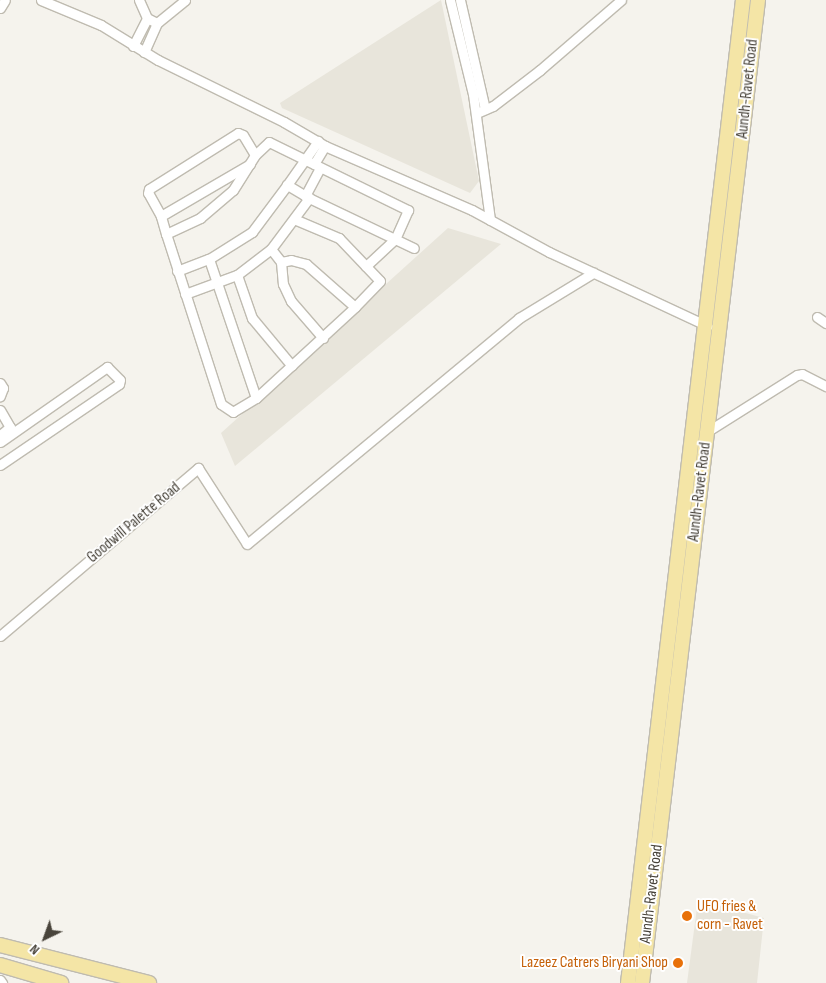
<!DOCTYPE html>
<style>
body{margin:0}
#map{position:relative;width:826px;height:983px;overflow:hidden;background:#f5f3ed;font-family:"Sofia Sans Condensed",sans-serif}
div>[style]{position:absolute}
.residential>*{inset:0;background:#e8e5db}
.roads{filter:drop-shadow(1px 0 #bfbbb0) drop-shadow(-1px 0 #bfbbb0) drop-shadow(0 1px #bfbbb0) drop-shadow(0 -1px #bfbbb0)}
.street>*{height:9px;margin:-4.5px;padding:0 4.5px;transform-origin:4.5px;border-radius:4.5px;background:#fff}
.primary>*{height:14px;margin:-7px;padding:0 7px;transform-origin:7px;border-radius:7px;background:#f4e5a6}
.dots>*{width:14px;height:14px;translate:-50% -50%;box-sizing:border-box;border:2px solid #fff;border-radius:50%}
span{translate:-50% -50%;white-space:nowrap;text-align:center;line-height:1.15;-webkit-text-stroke:4px #fff;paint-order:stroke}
.street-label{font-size:16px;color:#49443b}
.food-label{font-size:16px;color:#c56008}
.left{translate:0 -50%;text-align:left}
.right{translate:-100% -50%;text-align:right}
.north{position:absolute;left:20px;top:913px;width:50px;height:50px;-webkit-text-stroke:4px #fff;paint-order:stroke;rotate:222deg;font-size:14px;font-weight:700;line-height:20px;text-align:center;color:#49443b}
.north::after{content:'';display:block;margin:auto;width:18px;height:22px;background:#49443b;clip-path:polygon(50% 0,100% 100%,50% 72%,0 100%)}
</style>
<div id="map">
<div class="residential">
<i style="clip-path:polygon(441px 0,479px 181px,470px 193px,282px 108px,280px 103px)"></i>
<i style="clip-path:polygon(448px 228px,501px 244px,235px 466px,221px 433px)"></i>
<i style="clip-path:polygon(698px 900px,764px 918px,757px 983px,687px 983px)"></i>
</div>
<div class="roads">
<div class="street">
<i style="left:41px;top:0;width:65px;rotate:22.6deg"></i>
<i style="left:101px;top:25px;width:67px;rotate:31.6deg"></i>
<i style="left:158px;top:60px;width:140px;rotate:26.2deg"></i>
<i style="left:284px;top:122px;width:48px;rotate:30.3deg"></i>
<i style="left:325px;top:146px;width:160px;rotate:23.5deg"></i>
<i style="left:472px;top:210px;width:88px;rotate:28.6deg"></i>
<i style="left:549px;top:252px;width:175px;rotate:25deg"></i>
<i style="left:139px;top:0;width:20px;rotate:66deg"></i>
<i style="left:450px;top:0;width:97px;rotate:76.3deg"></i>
<i style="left:473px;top:94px;width:127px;rotate:82.3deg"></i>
<i style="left:460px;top:0;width:112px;rotate:77.1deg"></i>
<i style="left:0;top:8px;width:9px;rotate:-58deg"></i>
<i style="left:157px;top:23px;width:36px;rotate:-39deg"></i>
<i style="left:133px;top:46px;width:31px;rotate:-63deg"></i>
<i style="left:147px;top:18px;width:11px;rotate:27deg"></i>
<i style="left:157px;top:23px;width:32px;rotate:114deg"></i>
<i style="left:477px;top:113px;width:17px;rotate:-24deg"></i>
<i style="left:493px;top:106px;width:59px;rotate:-37.5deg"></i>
<i style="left:540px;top:70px;width:107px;rotate:-40.8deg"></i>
<i style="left:314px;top:164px;width:21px;rotate:-59deg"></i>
<i style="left:305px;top:196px;width:32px;rotate:-62deg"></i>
<i style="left:309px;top:198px;width:116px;rotate:25.5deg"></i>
<i style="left:161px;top:216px;width:26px;rotate:-119deg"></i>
<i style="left:148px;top:193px;width:4px;rotate:-76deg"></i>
<i style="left:149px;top:189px;width:105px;rotate:-32.2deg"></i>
<i style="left:238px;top:133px;width:5px;rotate:22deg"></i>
<i style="left:243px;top:135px;width:23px;rotate:59deg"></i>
<i style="left:294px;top:219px;width:49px;rotate:22.9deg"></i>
<i style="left:339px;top:238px;width:59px;rotate:46.4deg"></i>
<i style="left:380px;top:281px;width:36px;rotate:134deg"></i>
<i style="left:166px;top:234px;width:19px;rotate:-106deg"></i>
<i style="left:161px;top:216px;width:103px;rotate:-30.3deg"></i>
<i style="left:271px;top:249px;width:16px;rotate:52deg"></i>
<i style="left:281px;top:262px;width:22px;rotate:85deg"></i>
<i style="left:283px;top:284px;width:19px;rotate:65deg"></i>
<i style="left:291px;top:301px;width:49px;rotate:49.1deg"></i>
<i style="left:281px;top:262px;width:10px;rotate:-11deg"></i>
<i style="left:291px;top:260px;width:16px;rotate:15deg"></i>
<i style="left:306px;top:264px;width:65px;rotate:41.3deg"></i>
<i style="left:355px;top:307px;width:134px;rotate:137.4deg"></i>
<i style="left:256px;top:398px;width:147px;rotate:-108.7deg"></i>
<i style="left:209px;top:259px;width:51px;rotate:-32.1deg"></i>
<i style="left:252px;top:232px;width:59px;rotate:-53.3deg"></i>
<i style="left:177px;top:271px;width:34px;rotate:-21deg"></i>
<i style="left:237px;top:275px;width:46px;rotate:70.8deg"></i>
<i style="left:252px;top:318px;width:62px;rotate:50.2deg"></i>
<i style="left:185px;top:294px;width:55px;rotate:-20.1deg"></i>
<i style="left:237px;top:275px;width:43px;rotate:-37.4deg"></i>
<i style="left:271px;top:249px;width:64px;rotate:-53.3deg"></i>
<i style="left:309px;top:198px;width:26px;rotate:-149deg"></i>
<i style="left:287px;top:185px;width:54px;rotate:-54.8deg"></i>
<i style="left:817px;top:317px;width:11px;rotate:34deg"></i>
<i style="left:0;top:383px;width:6px;rotate:59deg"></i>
<i style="left:3px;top:388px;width:9px;rotate:111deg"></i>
<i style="left:256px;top:398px;width:27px;rotate:149deg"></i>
<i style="left:233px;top:412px;width:14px;rotate:-146deg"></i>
<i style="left:221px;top:404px;width:179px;rotate:-107.9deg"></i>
<i style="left:166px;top:234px;width:38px;rotate:-25deg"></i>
<i style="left:200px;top:218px;width:43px;rotate:-40.3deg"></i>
<i style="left:233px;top:190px;width:41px;rotate:-57.8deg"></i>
<i style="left:255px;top:155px;width:19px;rotate:-43deg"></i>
<i style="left:269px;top:142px;width:155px;rotate:26.1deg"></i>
<i style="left:408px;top:210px;width:32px;rotate:114deg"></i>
<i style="left:395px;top:239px;width:40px;rotate:137deg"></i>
<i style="left:0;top:410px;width:20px;rotate:60deg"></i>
<i style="left:10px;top:427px;width:13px;rotate:141deg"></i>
<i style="left:708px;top:431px;width:105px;rotate:-32.2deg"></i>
<i style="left:797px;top:375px;width:5px;rotate:-11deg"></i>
<i style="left:802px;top:374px;width:27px;rotate:27deg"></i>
<i style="left:0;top:442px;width:131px;rotate:-35deg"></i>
<i style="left:107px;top:367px;width:18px;rotate:45deg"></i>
<i style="left:120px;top:380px;width:4px;rotate:104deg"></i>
<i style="left:119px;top:384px;width:144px;rotate:145.8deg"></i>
<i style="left:0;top:636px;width:260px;rotate:-40.3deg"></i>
<i style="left:198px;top:468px;width:90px;rotate:57.2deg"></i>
<i style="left:247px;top:544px;width:354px;rotate:-39.7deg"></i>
<i style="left:519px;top:318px;width:87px;rotate:-31.3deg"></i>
<i style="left:0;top:980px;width:4px;rotate:56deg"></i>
</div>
<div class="primary">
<i style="left:0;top:945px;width:154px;rotate:14.3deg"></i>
<i style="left:0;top:965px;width:64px;rotate:16.4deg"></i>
<i style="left:628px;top:983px;width:990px;rotate:-83.33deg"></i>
<i style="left:642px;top:983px;width:990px;rotate:-83.27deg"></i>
</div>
</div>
<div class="dots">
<i style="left:687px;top:916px;background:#e8710a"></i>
<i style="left:678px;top:963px;background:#e8710a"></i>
</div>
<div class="street-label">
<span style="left:748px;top:89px;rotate:-84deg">Aundh-Ravet Road</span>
<span style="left:700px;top:492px;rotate:-83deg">Aundh-Ravet Road</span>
<span style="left:134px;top:523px;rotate:-40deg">Goodwill Palette Road</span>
<span style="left:652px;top:894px;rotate:-83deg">Aundh-Ravet Road</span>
</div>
<div class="food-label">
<span class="left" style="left:697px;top:916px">UFO fries &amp;<br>corn - Ravet</span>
<span class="right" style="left:668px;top:963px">Lazeez Catrers Biryani Shop</span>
</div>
<div class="north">N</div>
</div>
